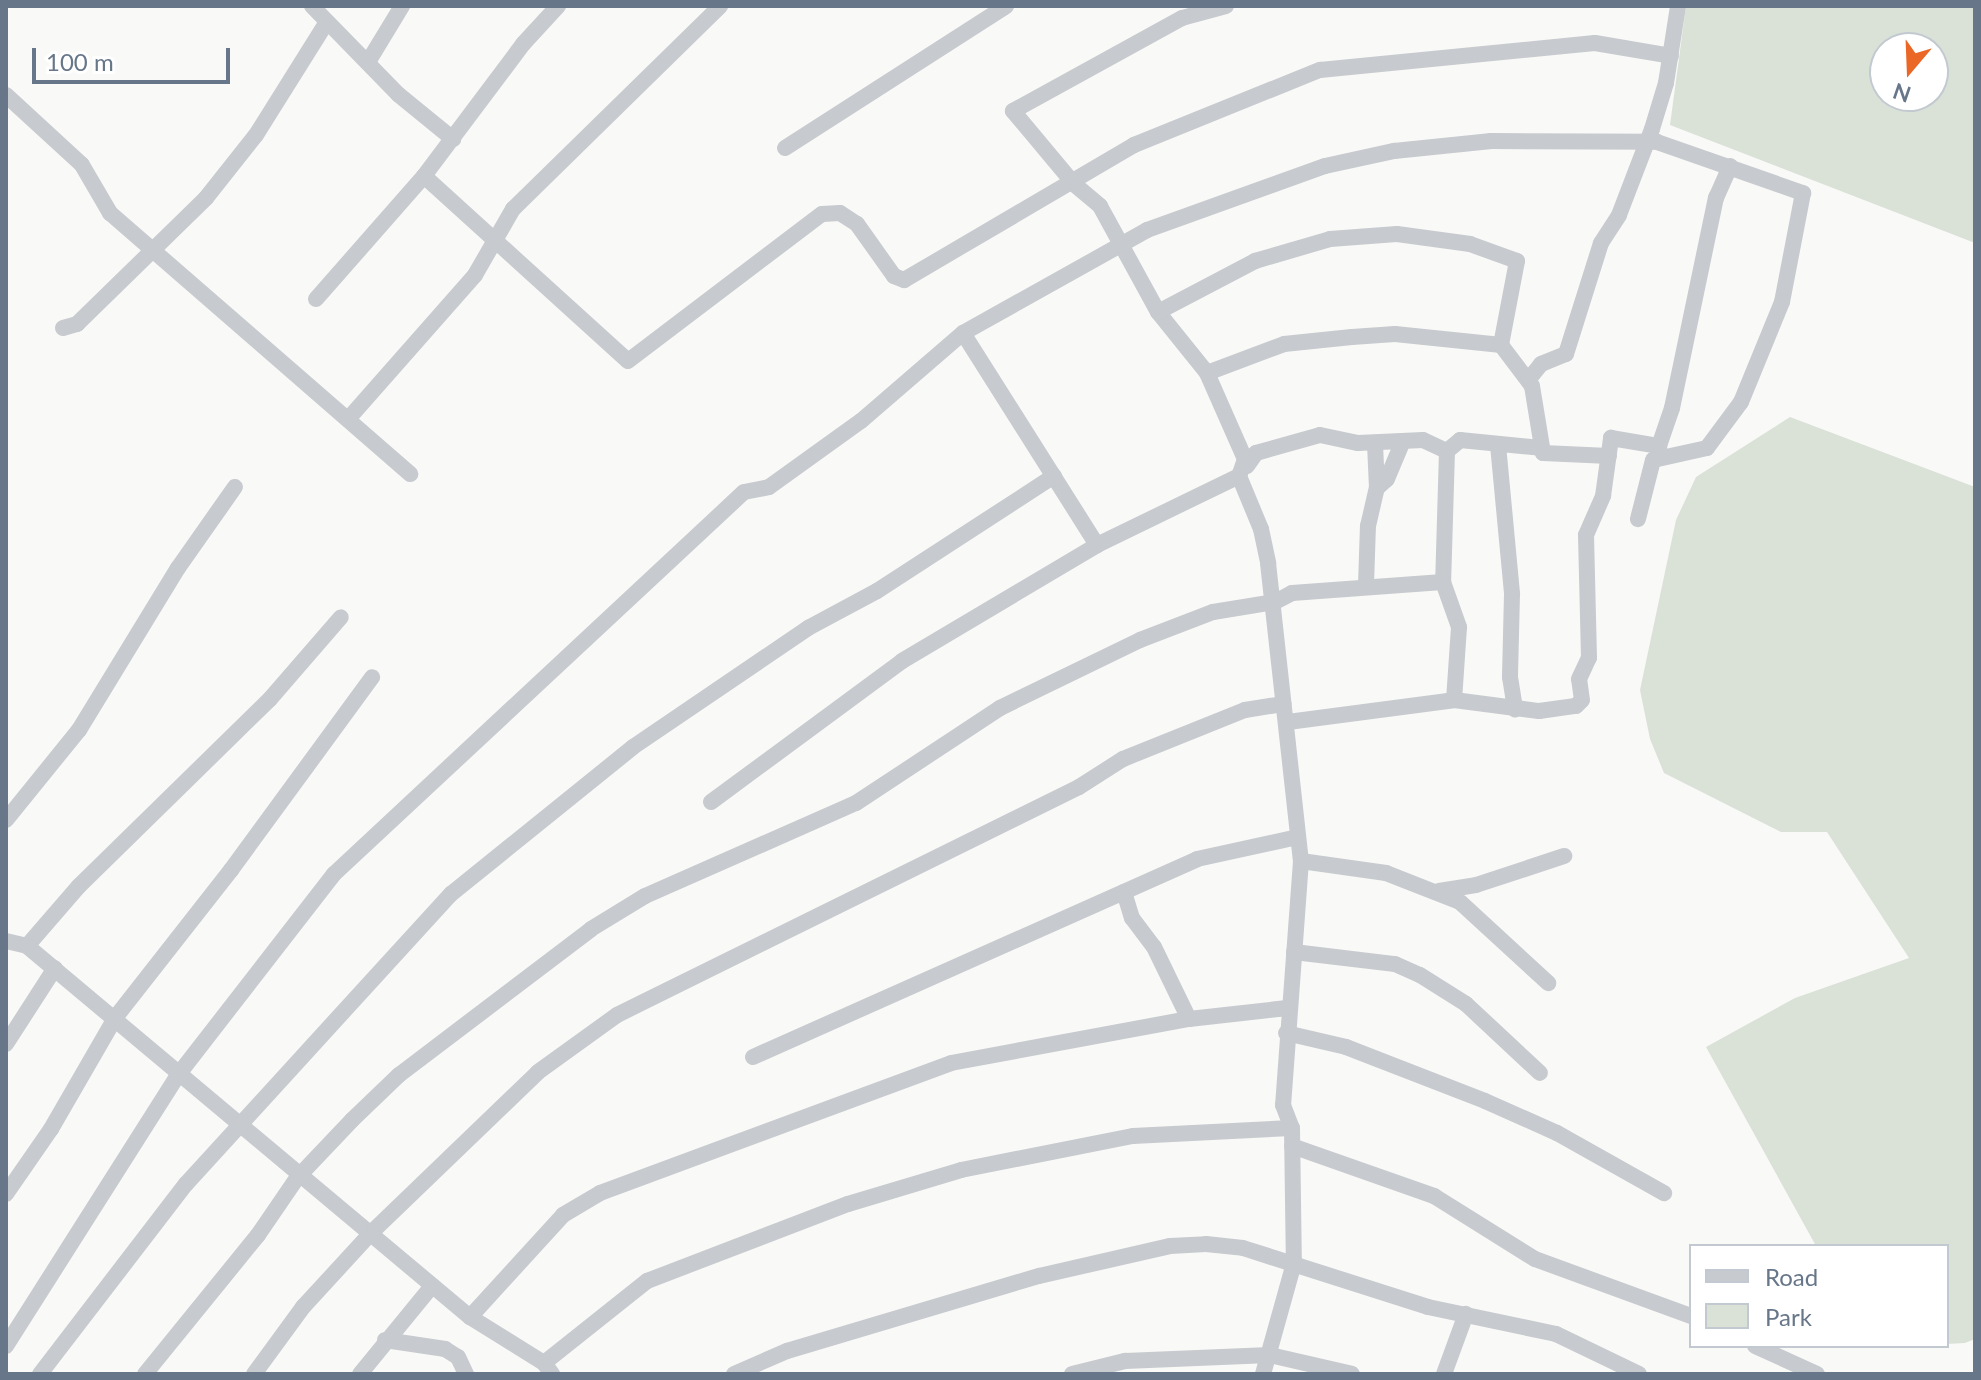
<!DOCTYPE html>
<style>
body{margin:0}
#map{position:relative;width:1981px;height:1380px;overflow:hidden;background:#f9f9f7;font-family:Lato,sans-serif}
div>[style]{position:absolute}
.green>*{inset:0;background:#dae2d8}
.minor>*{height:16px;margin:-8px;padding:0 8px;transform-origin:8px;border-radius:8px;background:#c7cace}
span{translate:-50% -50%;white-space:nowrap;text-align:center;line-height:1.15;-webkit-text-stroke:8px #fff;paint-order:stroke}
.frame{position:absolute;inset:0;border:8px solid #677789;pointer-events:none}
.legend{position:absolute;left:1689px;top:1244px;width:260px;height:104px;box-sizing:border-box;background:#fff;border:2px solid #c2c9d0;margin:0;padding:10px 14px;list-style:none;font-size:24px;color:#677789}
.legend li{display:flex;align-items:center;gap:16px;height:40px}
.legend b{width:40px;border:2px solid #c2c9d0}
.north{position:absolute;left:1869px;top:32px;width:80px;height:80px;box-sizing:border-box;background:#fff;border:2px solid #c2c9d0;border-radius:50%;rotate:199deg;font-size:22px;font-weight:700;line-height:32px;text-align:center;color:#677789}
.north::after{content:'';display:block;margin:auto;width:28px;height:36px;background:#eb6726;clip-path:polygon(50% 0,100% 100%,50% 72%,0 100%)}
.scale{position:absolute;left:32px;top:48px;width:198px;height:36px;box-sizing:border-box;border:4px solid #677789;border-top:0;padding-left:10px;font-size:24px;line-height:28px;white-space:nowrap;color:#677789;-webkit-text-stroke:6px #fff;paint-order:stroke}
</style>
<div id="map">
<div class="green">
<i style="clip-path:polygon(evenodd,1686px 6px,1975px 6px,1975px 243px,1670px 125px,1686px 6px,1885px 48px,1933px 48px,1933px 96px,1885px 96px,1885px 48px)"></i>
<i style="clip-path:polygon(1790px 417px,1975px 487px,1975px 1339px,1965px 1343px,1947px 1344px,1947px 1246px,1816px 1246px,1706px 1047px,1795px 998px,1909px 958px,1827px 832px,1781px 832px,1664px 773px,1650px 739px,1640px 690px,1676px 520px,1696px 477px)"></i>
</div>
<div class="minor">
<i style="left:312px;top:6px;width:124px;rotate:45.7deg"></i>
<i style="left:399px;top:95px;width:70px;rotate:39.2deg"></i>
<i style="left:1226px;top:6px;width:46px;rotate:164.7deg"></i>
<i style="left:1182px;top:18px;width:193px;rotate:151.2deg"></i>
<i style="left:1013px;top:111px;width:95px;rotate:50.1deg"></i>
<i style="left:1074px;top:184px;width:34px;rotate:40deg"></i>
<i style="left:1100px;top:206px;width:121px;rotate:61.3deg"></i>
<i style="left:1158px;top:312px;width:78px;rotate:51.2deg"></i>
<i style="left:1207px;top:373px;width:94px;rotate:66.2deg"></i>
<i style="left:1245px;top:459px;width:18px;rotate:109deg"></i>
<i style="left:1239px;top:476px;width:57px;rotate:67.5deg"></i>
<i style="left:1261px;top:529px;width:35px;rotate:78deg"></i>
<i style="left:1268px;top:563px;width:300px;rotate:83.7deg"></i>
<i style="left:1301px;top:861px;width:245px;rotate:94.2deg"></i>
<i style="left:1283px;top:1105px;width:25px;rotate:69deg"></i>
<i style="left:1292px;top:1128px;width:135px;rotate:89.2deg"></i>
<i style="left:1294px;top:1263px;width:115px;rotate:105.6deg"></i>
<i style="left:368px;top:62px;width:66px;rotate:-58.7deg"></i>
<i style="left:6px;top:95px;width:103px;rotate:42.6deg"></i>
<i style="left:82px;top:165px;width:56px;rotate:59.7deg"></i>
<i style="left:110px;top:213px;width:398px;rotate:41deg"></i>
<i style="left:785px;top:148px;width:263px;rotate:-32.7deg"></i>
<i style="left:424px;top:176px;width:275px;rotate:42.2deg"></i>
<i style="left:628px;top:361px;width:243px;rotate:-37.2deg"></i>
<i style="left:822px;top:214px;width:18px;rotate:-3deg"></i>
<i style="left:840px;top:213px;width:20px;rotate:33deg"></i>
<i style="left:857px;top:224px;width:64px;rotate:54.6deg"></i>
<i style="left:894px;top:276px;width:11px;rotate:22deg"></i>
<i style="left:904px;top:280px;width:267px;rotate:-30.4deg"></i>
<i style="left:1134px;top:145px;width:201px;rotate:-22deg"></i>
<i style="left:1320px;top:70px;width:276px;rotate:-5.6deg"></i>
<i style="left:1595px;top:43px;width:77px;rotate:9.7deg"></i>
<i style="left:316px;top:299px;width:164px;rotate:-48.7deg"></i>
<i style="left:424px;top:176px;width:165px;rotate:-53.1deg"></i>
<i style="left:523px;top:44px;width:52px;rotate:-47.4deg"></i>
<i style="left:1158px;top:312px;width:110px;rotate:-27.7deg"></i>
<i style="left:1255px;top:261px;width:78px;rotate:-16.3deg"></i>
<i style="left:1330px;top:239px;width:67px;rotate:-4.3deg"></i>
<i style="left:1397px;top:234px;width:74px;rotate:7.8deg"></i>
<i style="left:1470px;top:244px;width:50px;rotate:19.9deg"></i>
<i style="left:1517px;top:261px;width:86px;rotate:100.8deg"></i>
<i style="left:63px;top:328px;width:15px;rotate:-16deg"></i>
<i style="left:77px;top:324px;width:180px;rotate:-44.3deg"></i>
<i style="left:206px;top:198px;width:80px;rotate:-51.6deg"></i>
<i style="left:256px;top:135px;width:133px;rotate:-57.9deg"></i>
<i style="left:963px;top:333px;width:251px;rotate:57.7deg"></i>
<i style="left:1207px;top:373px;width:82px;rotate:-20.6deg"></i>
<i style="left:1284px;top:344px;width:68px;rotate:-5.9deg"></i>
<i style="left:1352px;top:337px;width:43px;rotate:-4deg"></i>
<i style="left:1395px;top:334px;width:107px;rotate:5.9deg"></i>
<i style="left:1501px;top:345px;width:51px;rotate:52.9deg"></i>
<i style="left:1532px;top:386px;width:68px;rotate:80.7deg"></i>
<i style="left:1543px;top:453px;width:66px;rotate:2.6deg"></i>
<i style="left:1529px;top:379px;width:19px;rotate:-51deg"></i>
<i style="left:1541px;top:364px;width:27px;rotate:-22deg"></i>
<i style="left:1566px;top:354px;width:116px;rotate:-72.5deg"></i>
<i style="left:1601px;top:243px;width:33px;rotate:-57deg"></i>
<i style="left:1619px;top:215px;width:92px;rotate:-69deg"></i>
<i style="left:1652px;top:129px;width:48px;rotate:-73.1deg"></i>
<i style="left:1666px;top:83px;width:78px;rotate:-81.1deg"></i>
<i style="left:349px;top:418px;width:191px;rotate:-48.6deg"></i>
<i style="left:475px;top:275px;width:76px;rotate:-60.1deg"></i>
<i style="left:513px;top:209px;width:290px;rotate:-44.4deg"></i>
<i style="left:1375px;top:444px;width:44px;rotate:87.4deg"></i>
<i style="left:1498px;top:445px;width:150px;rotate:84.6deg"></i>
<i style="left:1512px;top:594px;width:83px;rotate:91.4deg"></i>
<i style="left:1510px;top:677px;width:33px;rotate:81deg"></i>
<i style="left:1447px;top:451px;width:131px;rotate:91.7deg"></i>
<i style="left:1443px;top:582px;width:48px;rotate:70.4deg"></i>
<i style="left:1459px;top:627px;width:73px;rotate:93.9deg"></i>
<i style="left:1247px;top:466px;width:16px;rotate:-55deg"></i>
<i style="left:1256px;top:453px;width:66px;rotate:-15.7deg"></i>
<i style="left:1320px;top:435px;width:39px;rotate:12deg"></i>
<i style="left:1358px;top:443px;width:65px;rotate:-2.6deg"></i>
<i style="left:1423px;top:440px;width:26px;rotate:25deg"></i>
<i style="left:1447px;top:451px;width:17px;rotate:-40deg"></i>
<i style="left:1460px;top:440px;width:81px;rotate:5.6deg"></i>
<i style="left:1366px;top:585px;width:59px;rotate:-88.1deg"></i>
<i style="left:1368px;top:526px;width:39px;rotate:-77deg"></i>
<i style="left:1377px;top:488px;width:13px;rotate:-42deg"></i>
<i style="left:1387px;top:479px;width:41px;rotate:-67.2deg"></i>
<i style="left:1288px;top:722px;width:167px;rotate:-7.5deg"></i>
<i style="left:1454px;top:700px;width:86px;rotate:7.4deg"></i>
<i style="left:1539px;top:711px;width:37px;rotate:-8deg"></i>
<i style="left:1576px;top:706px;width:8px;rotate:-45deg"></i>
<i style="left:1582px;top:700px;width:21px;rotate:-98deg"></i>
<i style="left:1579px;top:679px;width:23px;rotate:-65deg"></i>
<i style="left:1589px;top:658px;width:123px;rotate:-91.4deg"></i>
<i style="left:1586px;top:535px;width:43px;rotate:-66.4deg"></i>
<i style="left:1603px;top:496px;width:59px;rotate:-82.1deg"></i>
<i style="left:1611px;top:438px;width:49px;rotate:9.5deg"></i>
<i style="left:1659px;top:446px;width:40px;rotate:-71.1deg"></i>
<i style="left:1672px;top:408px;width:215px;rotate:-78.2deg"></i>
<i style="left:1716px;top:198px;width:35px;rotate:-66deg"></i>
<i style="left:711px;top:802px;width:237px;rotate:-36.4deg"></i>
<i style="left:902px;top:661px;width:227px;rotate:-30.7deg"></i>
<i style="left:1097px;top:545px;width:158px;rotate:-25.9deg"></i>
<i style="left:6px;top:820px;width:116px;rotate:-51deg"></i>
<i style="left:79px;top:730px;width:190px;rotate:-58.6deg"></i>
<i style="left:178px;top:568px;width:99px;rotate:-54.9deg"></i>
<i style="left:1301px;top:861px;width:86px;rotate:8deg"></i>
<i style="left:1386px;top:873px;width:79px;rotate:21.4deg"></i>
<i style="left:1460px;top:902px;width:120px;rotate:42.6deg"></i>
<i style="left:1439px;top:891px;width:37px;rotate:-9deg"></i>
<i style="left:1476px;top:885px;width:93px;rotate:-18.2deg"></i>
<i style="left:1124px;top:892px;width:27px;rotate:73deg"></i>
<i style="left:1132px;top:918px;width:36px;rotate:53deg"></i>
<i style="left:1154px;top:947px;width:80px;rotate:64.1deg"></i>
<i style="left:6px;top:941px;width:22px;rotate:13deg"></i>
<i style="left:27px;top:946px;width:79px;rotate:-49.1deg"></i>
<i style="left:79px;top:886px;width:267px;rotate:-44.4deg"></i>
<i style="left:270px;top:699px;width:108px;rotate:-49.1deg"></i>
<i style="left:27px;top:946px;width:578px;rotate:39.95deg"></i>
<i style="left:470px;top:1317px;width:87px;rotate:31.9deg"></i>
<i style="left:544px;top:1363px;width:14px;rotate:54deg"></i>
<i style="left:1294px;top:952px;width:102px;rotate:6.8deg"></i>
<i style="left:1395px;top:964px;width:27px;rotate:24deg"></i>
<i style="left:1420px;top:975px;width:54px;rotate:32.2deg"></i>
<i style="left:1466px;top:1004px;width:101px;rotate:43deg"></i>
<i style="left:1286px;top:1033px;width:62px;rotate:13.1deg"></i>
<i style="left:1346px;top:1047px;width:149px;rotate:21.2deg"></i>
<i style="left:1485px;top:1101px;width:79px;rotate:24deg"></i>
<i style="left:1557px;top:1133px;width:123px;rotate:29.3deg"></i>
<i style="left:6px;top:1044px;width:90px;rotate:-57.2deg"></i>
<i style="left:753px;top:1057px;width:486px;rotate:-24deg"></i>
<i style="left:1197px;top:859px;width:103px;rotate:-12.3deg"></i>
<i style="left:1292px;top:1146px;width:151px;rotate:19.4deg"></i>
<i style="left:1434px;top:1196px;width:119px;rotate:32deg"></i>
<i style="left:1535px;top:1259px;width:166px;rotate:20.1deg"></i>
<i style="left:6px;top:1194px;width:79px;rotate:-55.3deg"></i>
<i style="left:51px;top:1129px;width:128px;rotate:-60deg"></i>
<i style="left:115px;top:1018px;width:188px;rotate:-51.9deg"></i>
<i style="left:231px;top:870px;width:239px;rotate:-53.8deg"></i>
<i style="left:470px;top:1317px;width:138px;rotate:-47.6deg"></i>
<i style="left:563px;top:1215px;width:43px;rotate:-30.7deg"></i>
<i style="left:600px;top:1193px;width:374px;rotate:-20.3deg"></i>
<i style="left:951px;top:1063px;width:242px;rotate:-10.5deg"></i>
<i style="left:1189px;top:1019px;width:99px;rotate:-6.4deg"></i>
<i style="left:385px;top:1340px;width:61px;rotate:8.5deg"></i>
<i style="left:445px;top:1349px;width:15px;rotate:32deg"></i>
<i style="left:458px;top:1357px;width:19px;rotate:65deg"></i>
<i style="left:6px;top:1346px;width:321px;rotate:-57.6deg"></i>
<i style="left:178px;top:1075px;width:254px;rotate:-52.2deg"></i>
<i style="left:334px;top:874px;width:560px;rotate:-42.98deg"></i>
<i style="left:744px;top:492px;width:25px;rotate:-11deg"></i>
<i style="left:769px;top:487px;width:113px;rotate:-35.7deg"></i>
<i style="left:861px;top:421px;width:135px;rotate:-40.8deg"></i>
<i style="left:963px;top:333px;width:211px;rotate:-29.2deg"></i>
<i style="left:1147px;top:230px;width:189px;rotate:-19.8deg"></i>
<i style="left:1325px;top:166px;width:71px;rotate:-12.3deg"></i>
<i style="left:1394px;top:151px;width:98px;rotate:-5.9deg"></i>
<i style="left:1491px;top:141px;width:166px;rotate:0.3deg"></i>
<i style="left:1657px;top:142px;width:155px;rotate:19.3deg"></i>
<i style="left:1803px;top:193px;width:111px;rotate:100.9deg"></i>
<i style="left:1782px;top:302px;width:108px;rotate:112.3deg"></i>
<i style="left:1741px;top:402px;width:57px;rotate:126.5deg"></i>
<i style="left:1707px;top:448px;width:55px;rotate:167.5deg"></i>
<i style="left:1653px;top:460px;width:61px;rotate:104.3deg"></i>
<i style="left:1755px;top:1346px;width:68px;rotate:24.3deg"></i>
<i style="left:544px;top:1363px;width:132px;rotate:-38.5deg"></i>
<i style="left:647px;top:1281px;width:215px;rotate:-21deg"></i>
<i style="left:848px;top:1204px;width:118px;rotate:-16.7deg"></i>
<i style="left:961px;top:1170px;width:175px;rotate:-11.2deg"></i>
<i style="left:1133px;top:1136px;width:159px;rotate:-2.9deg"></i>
<i style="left:40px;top:1374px;width:240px;rotate:-52.5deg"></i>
<i style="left:186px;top:1184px;width:393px;rotate:-47.6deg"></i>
<i style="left:451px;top:894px;width:234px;rotate:-38.9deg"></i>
<i style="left:633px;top:747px;width:212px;rotate:-34.2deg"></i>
<i style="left:808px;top:628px;width:78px;rotate:-28.2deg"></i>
<i style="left:877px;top:591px;width:211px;rotate:-33deg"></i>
<i style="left:145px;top:1374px;width:179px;rotate:-50.9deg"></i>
<i style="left:258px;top:1235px;width:69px;rotate:-55.6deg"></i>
<i style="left:297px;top:1178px;width:80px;rotate:-46.5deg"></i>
<i style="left:352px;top:1120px;width:65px;rotate:-43.8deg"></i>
<i style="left:399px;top:1075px;width:241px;rotate:-37.2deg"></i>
<i style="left:591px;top:929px;width:63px;rotate:-31.4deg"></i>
<i style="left:645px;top:896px;width:231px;rotate:-23.8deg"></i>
<i style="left:856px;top:803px;width:173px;rotate:-33.4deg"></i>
<i style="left:1000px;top:708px;width:156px;rotate:-25.9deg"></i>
<i style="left:1140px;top:640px;width:78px;rotate:-21deg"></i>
<i style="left:1213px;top:612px;width:63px;rotate:-9.2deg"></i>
<i style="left:1275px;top:602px;width:19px;rotate:-28deg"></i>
<i style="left:1292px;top:593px;width:151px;rotate:-4.2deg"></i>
<i style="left:254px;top:1374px;width:83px;rotate:-53.8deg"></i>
<i style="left:303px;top:1307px;width:103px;rotate:-47.4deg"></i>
<i style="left:373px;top:1231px;width:229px;rotate:-43.9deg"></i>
<i style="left:538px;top:1072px;width:97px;rotate:-35.8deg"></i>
<i style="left:617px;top:1015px;width:515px;rotate:-26.27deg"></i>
<i style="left:1079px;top:787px;width:52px;rotate:-32.5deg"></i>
<i style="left:1123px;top:759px;width:131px;rotate:-21.9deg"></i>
<i style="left:1245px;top:710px;width:39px;rotate:-9deg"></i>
<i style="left:360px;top:1374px;width:114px;rotate:-50.7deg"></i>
<i style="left:734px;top:1374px;width:58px;rotate:-23.5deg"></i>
<i style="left:787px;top:1351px;width:263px;rotate:-16.6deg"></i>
<i style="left:1039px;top:1276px;width:134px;rotate:-12.9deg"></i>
<i style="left:1170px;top:1246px;width:36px;rotate:-3deg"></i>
<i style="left:1206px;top:1244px;width:37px;rotate:6deg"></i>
<i style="left:1243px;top:1248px;width:194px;rotate:17.7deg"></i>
<i style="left:1428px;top:1307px;width:131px;rotate:11.9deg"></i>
<i style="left:1556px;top:1334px;width:92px;rotate:25.7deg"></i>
<i style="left:1072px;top:1374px;width:55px;rotate:-13.8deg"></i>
<i style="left:1125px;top:1361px;width:145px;rotate:-2.4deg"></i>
<i style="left:1270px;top:1355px;width:84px;rotate:13deg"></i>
<i style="left:1444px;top:1374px;width:64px;rotate:-69.9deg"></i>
</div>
<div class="frame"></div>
<ul class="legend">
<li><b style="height:10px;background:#c7cace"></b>Road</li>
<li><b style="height:22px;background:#dae2d8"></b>Park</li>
</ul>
<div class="north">N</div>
<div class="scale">100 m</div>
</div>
